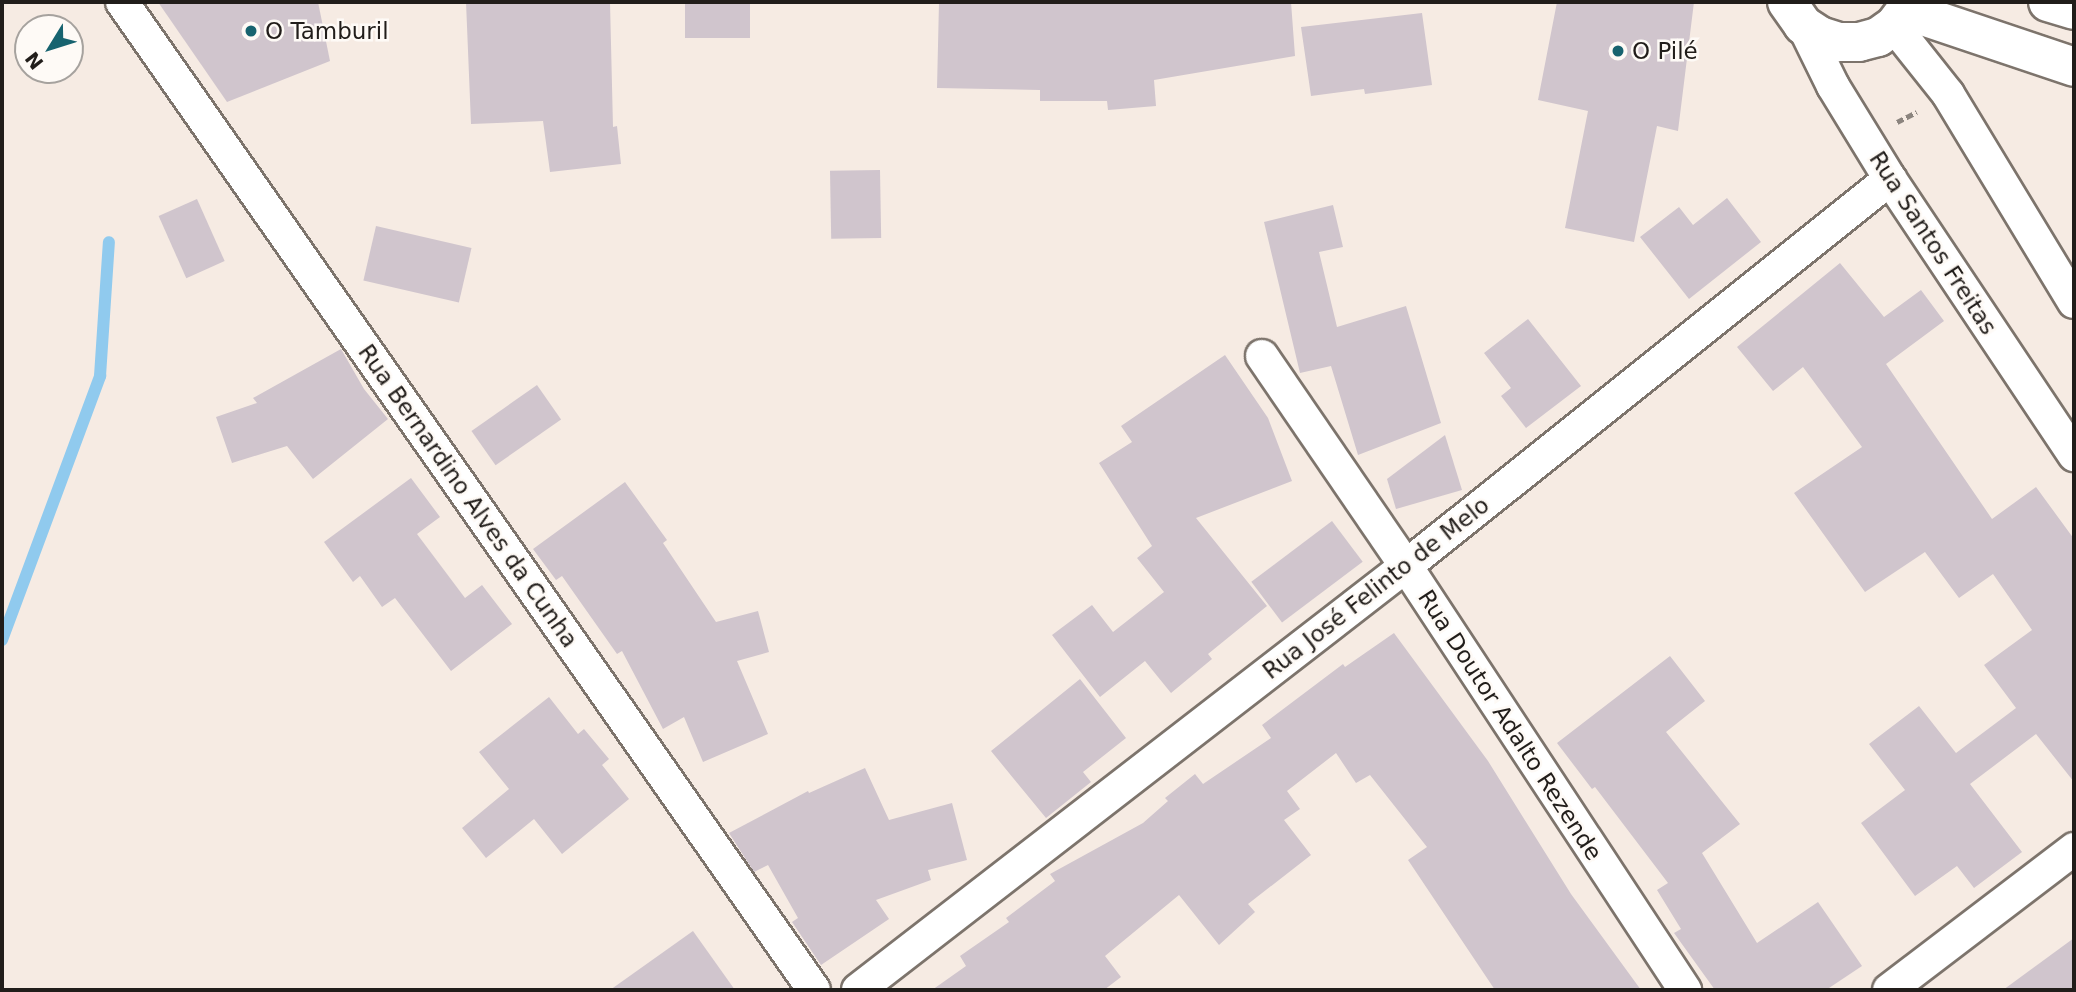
<!DOCTYPE html>
<meta charset="utf-8">
<style>
body{margin:0}
#map{position:relative;width:2076px;height:992px;overflow:hidden;background:#f6ebe3;font-family:"DejaVu Sans",sans-serif}
div>[style]{position:absolute}
.stream>*{height:12px;margin:-6px;padding:0 6px;transform-origin:6px;border-radius:6px;background:#90caee}
.building>*{inset:0;background:#d0c5cd;transform-origin:0 0}
.path>*{height:4.5px;margin-top:-2.25px;transform-origin:0;background:repeating-linear-gradient(90deg,#8b847e 0 7px,transparent 0 10.5px)}
.roads{filter:drop-shadow(2px 0 #7d746c) drop-shadow(-2px 0 #7d746c) drop-shadow(0 2px #7d746c) drop-shadow(0 -2px #7d746c)}
.minor>*{height:32px;margin:-16px;padding:0 16px;transform-origin:16px;border-radius:16px;background:#fff}
.primary>*{height:38px;margin:-19px;padding:0 19px;transform-origin:19px;border-radius:19px;background:#fff}
.dots>*{width:19px;height:19px;translate:-50% -50%;box-sizing:border-box;border:4px solid #fefaf6;border-radius:50%}
span{translate:-50% -50%;white-space:nowrap;text-align:center;line-height:1.15;-webkit-text-stroke:5px #fefaf6;paint-order:stroke}
.poi-label{font-size:23px;color:#211d1a}
.left{translate:0 -50%;text-align:left}
.street-label{font-size:23px;color:#211d1a}
.frame{position:absolute;inset:0;border:4px solid #211d1a;pointer-events:none}
.north{position:absolute;left:14px;top:14px;width:70px;height:70px;box-sizing:border-box;background:#fefaf6;border:2px solid #a6a29e;border-radius:50%;rotate:232deg;font-size:19px;font-weight:700;line-height:28px;text-align:center;color:#211d1a}
.north::after{content:'';display:block;margin:auto;width:24px;height:32px;background:#17636f;clip-path:polygon(50% 0,100% 100%,50% 72%,0 100%)}
</style>
<div id="map">
<div class="stream">
<i style="left:2px;top:640px;width:282px;rotate:-69.6deg"></i>
<i style="left:100px;top:376px;width:134px;rotate:-86.2deg"></i>
</div>
<div class="building">
<i style="clip-path:polygon(158px 2px,318px 2px,330px 61px,227px 102px)"></i>
<i style="clip-path:polygon(466px 2px,610px 2px,613px 127px,617px 126px,621px 164px,550px 172px,543px 121px,471px 124px)"></i>
<i style="left:685px;top:2px;width:65px;height:36px"></i>
<i style="clip-path:polygon(939px 2px,1291px 2px,1295px 56px,1154px 80px,1156px 106px,1108px 110px,1107px 101px,1040px 101px,1040px 90px,937px 88px)"></i>
<i style="clip-path:polygon(1557px 2px,1694px 2px,1678px 131px,1657px 126px,1634px 242px,1565px 228px,1588px 111px,1538px 100px)"></i>
<i style="clip-path:polygon(1422px 13px,1432px 85px,1365px 94px,1364px 89px,1311px 96px,1301px 27px)"></i>
<i style="left:880px;top:170px;width:68px;height:50px;rotate:89deg"></i>
<i style="clip-path:polygon(1727px 198px,1761px 242px,1689px 299px,1640px 237px,1679px 207px,1693px 225px)"></i>
<i style="left:197px;top:199px;width:68px;height:42px;rotate:66deg"></i>
<i style="clip-path:polygon(1333px 205px,1343px 247px,1319px 252px,1337px 327px,1406px 306px,1441px 423px,1358px 455px,1331px 366px,1300px 373px,1264px 222px)"></i>
<i style="left:376px;top:226px;width:98px;height:56px;rotate:13deg"></i>
<i style="clip-path:polygon(1840px 263px,1884px 317px,1921px 290px,1944px 321px,1886px 364px,1992px 519px,2036px 487px,2074px 539px,2074px 782px,2036px 734px,1970px 784px,2022px 852px,1974px 888px,1957px 866px,1915px 896px,1861px 823px,1905px 790px,1869px 744px,1919px 706px,1956px 753px,2016px 708px,1984px 665px,2032px 630px,1993px 574px,1959px 598px,1925px 552px,1865px 592px,1794px 493px,1862px 447px,1803px 367px,1773px 391px,1737px 347px)"></i>
<i style="clip-path:polygon(1528px 319px,1581px 386px,1526px 428px,1501px 396px,1511px 388px,1484px 353px)"></i>
<i style="clip-path:polygon(341px 349px,364px 389px,388px 419px,313px 479px,287px 446px,232px 463px,216px 417px,257px 403px,253px 398px)"></i>
<i style="clip-path:polygon(1225px 355px,1268px 418px,1292px 481px,1196px 518px,1267px 606px,1208px 654px,1212px 659px,1171px 693px,1145px 661px,1100px 697px,1052px 635px,1092px 605px,1113px 632px,1164px 592px,1137px 558px,1152px 546px,1099px 463px,1132px 442px,1121px 426px)"></i>
<i style="left:537px;top:385px;width:42px;height:80px;rotate:55deg"></i>
<i style="clip-path:polygon(1445px 435px,1462px 490px,1396px 509px,1387px 479px)"></i>
<i style="clip-path:polygon(411px 478px,440px 517px,417px 534px,465px 598px,482px 585px,512px 624px,451px 671px,395px 598px,382px 607px,360px 576px,353px 582px,324px 542px)"></i>
<i style="clip-path:polygon(625px 482px,667px 540px,663px 543px,716px 622px,758px 611px,769px 652px,737px 661px,768px 734px,703px 762px,684px 717px,663px 729px,622px 651px,617px 654px,562px 576px,556px 580px,533px 549px)"></i>
<i style="left:1332px;top:521px;width:51px;height:101px;rotate:53deg"></i>
<i style="clip-path:polygon(1394px 633px,1488px 761px,1571px 894px,1641px 990px,1495px 990px,1408px 860px,1427px 847px,1370px 775px,1356px 783px,1336px 753px,1287px 791px,1300px 809px,1284px 820px,1311px 855px,1248px 904px,1255px 912px,1219px 945px,1179px 895px,1105px 956px,1121px 977px,1104px 990px,932px 990px,966px 966px,960px 956px,1009px 922px,1006px 918px,1055px 881px,1050px 874px,1143px 823px,1168px 801px,1165px 798px,1195px 774px,1203px 784px,1271px 738px,1262px 725px,1343px 664px,1345px 667px)"></i>
<i style="clip-path:polygon(1670px 656px,1705px 701px,1666px 732px,1740px 824px,1702px 853px,1757px 943px,1818px 902px,1862px 966px,1826px 990px,1715px 990px,1674px 933px,1681px 929px,1657px 890px,1668px 883px,1595px 787px,1592px 789px,1557px 743px)"></i>
<i style="clip-path:polygon(1080px 679px,1126px 738px,1083px 772px,1091px 782px,1046px 818px,991px 751px)"></i>
<i style="clip-path:polygon(549px 697px,578px 734px,584px 729px,609px 759px,602px 765px,629px 799px,562px 854px,534px 819px,486px 858px,462px 828px,509px 789px,479px 752px)"></i>
<i style="clip-path:polygon(865px 768px,889px 820px,952px 803px,967px 860px,928px 870px,931px 880px,876px 900px,889px 919px,821px 965px,792px 922px,798px 918px,768px 865px,754px 872px,729px 833px,808px 791px,809px 793px)"></i>
<i style="clip-path:polygon(693px 931px,735px 990px,610px 990px)"></i>
<i style="clip-path:polygon(2074px 938px,2074px 990px,2003px 990px)"></i>
</div>
<div class="path">
<i style="left:1897px;top:122px;width:22px;rotate:-27deg"></i>
</div>
<div class="roads">
<div class="minor">
<i style="left:122px;top:2px;width:1206px;rotate:54.99deg"></i>
<i style="left:1803px;top:25px;width:68px;rotate:63.8deg"></i>
<i style="left:1833px;top:86px;width:109px;rotate:58.5deg"></i>
<i style="left:1890px;top:179px;width:332px;rotate:56.3deg"></i>
<i style="left:1894px;top:26px;width:87px;rotate:51.5deg"></i>
<i style="left:1948px;top:94px;width:243px;rotate:58.8deg"></i>
<i style="left:1262px;top:356px;width:255px;rotate:55.6deg"></i>
<i style="left:1406px;top:566px;width:508px;rotate:56.65deg"></i>
<i style="left:858px;top:990px;width:693px;rotate:-37.73deg"></i>
<i style="left:1406px;top:566px;width:620px;rotate:-38.65deg"></i>
<i style="left:1889px;top:990px;width:233px;rotate:-37.3deg"></i>
</div>
<div class="primary">
<i style="left:1787px;top:2px;width:28px;rotate:55deg"></i>
<i style="left:1803px;top:25px;width:20px;rotate:33deg"></i>
<i style="left:1820px;top:36px;width:20px;rotate:18deg"></i>
<i style="left:1839px;top:42px;width:20px"></i>
<i style="left:1859px;top:42px;width:20px;rotate:-15deg"></i>
<i style="left:1878px;top:37px;width:19px;rotate:-35deg"></i>
<i style="left:1894px;top:26px;width:30px;rotate:-53deg"></i>
<i style="left:2048px;top:2px;width:27px;rotate:17deg"></i>
<i style="left:1908px;top:11px;width:175px;rotate:18.6deg"></i>
</div>
</div>
<div class="dots">
<i style="left:251px;top:31px;background:#17636f"></i>
<i style="left:1618px;top:51px;background:#17636f"></i>
</div>
<div class="poi-label">
<span class="left" style="left:265px;top:31px">O Tamburil</span>
<span class="left" style="left:1632px;top:51px">O Pilé</span>
</div>
<div class="street-label">
<span style="left:1933px;top:243px;rotate:57deg">Rua Santos Freitas</span>
<span style="left:468px;top:496px;rotate:55deg">Rua Bernardino Alves da Cunha</span>
<span style="left:1376px;top:588px;rotate:-38deg">Rua José Felinto de Melo</span>
<span style="left:1510px;top:725px;rotate:57deg">Rua Doutor Adalto Rezende</span>
</div>
<div class="frame"></div>
<div class="north">N</div>
</div>
